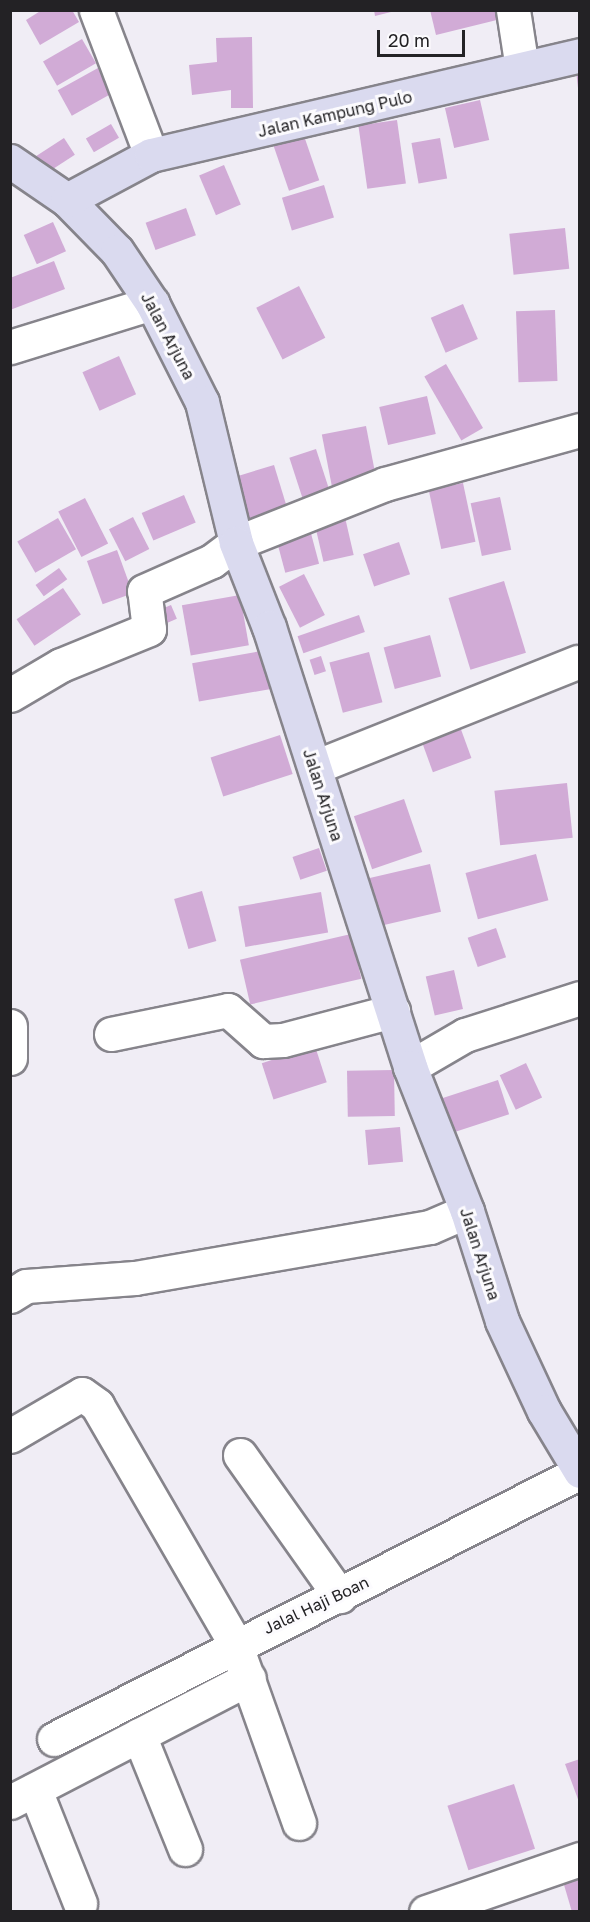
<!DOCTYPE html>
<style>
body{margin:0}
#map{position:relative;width:590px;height:1922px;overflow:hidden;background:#f0edf5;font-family:"Golos Text",sans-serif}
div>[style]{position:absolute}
.building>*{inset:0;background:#d1abd6;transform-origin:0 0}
.roads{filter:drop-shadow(2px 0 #86848b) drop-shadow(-2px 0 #86848b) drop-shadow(0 2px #86848b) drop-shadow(0 -2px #86848b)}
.street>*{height:33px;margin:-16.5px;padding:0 16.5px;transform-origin:16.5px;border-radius:16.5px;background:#fff}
.secondary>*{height:33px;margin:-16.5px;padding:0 16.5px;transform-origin:16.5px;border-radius:16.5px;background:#dadaef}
span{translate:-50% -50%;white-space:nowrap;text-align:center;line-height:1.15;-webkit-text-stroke:6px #fcfbfe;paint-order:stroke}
.street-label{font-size:16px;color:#232225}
.frame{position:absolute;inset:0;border:12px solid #232225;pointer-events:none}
.scale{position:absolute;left:377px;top:30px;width:88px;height:27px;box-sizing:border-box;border:3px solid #232225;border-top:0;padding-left:8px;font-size:18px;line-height:21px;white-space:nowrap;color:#232225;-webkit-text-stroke:4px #fcfbfe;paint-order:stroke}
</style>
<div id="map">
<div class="building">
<i style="clip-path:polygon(42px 10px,72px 10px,79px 22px,40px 45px,26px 20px)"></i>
<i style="clip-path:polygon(374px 10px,395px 10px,395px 11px,375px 16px)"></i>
<i style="clip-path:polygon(430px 10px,507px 10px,509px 17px,436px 35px)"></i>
<i style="clip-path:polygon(252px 37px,253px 108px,231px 108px,231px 90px,192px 95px,189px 65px,217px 62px,216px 38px)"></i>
<i style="left:82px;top:39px;width:28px;height:45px;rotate:60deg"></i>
<i style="left:98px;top:68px;width:29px;height:46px;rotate:61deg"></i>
<i style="clip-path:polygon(576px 70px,580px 70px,580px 88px,578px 88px)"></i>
<i style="left:480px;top:100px;width:41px;height:36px;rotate:77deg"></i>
<i style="left:397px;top:120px;width:64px;height:39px;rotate:82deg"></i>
<i style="left:111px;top:124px;width:16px;height:29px;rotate:60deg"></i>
<i style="left:303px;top:133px;width:50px;height:32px;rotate:71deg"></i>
<i style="left:64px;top:138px;width:20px;height:39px;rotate:57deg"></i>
<i style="left:440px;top:138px;width:41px;height:29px;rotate:80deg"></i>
<i style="left:224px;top:165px;width:43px;height:27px;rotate:67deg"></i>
<i style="left:324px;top:185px;width:34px;height:44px;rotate:73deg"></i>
<i style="left:186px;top:208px;width:29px;height:43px;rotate:70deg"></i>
<i style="left:53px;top:222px;width:32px;height:32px;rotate:66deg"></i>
<i style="left:565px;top:228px;width:41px;height:56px;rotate:84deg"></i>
<i style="clip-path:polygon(54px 261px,65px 289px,10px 310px,10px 278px)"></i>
<i style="left:299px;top:286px;width:58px;height:48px;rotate:63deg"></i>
<i style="left:463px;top:304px;width:38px;height:35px;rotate:67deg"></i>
<i style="left:555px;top:310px;width:71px;height:39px;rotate:88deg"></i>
<i style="left:119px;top:356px;width:42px;height:40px;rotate:66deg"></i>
<i style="left:446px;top:364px;width:74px;height:25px;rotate:60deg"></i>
<i style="left:427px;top:396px;width:39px;height:49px;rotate:77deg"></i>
<i style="left:366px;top:426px;width:56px;height:45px;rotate:79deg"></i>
<i style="left:316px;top:449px;width:55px;height:28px;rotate:72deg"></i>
<i style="left:274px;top:465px;width:51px;height:46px;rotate:73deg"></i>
<i style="left:463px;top:483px;width:60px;height:35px;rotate:78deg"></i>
<i style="left:184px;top:495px;width:30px;height:46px;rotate:67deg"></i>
<i style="left:500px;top:497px;width:54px;height:30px;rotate:78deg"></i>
<i style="left:85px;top:498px;width:51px;height:30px;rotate:63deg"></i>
<i style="left:344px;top:513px;width:43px;height:31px;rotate:77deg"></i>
<i style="left:133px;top:517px;width:36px;height:27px;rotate:63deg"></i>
<i style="left:58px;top:518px;width:36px;height:47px;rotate:60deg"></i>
<i style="left:309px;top:526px;width:39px;height:35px;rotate:75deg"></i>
<i style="left:399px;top:542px;width:34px;height:38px;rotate:71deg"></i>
<i style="left:117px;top:550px;width:46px;height:32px;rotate:70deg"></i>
<i style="left:59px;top:568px;width:14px;height:29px;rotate:54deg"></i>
<i style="left:304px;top:574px;width:46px;height:28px;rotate:63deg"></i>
<i style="left:504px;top:581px;width:75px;height:58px;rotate:73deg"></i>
<i style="left:63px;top:588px;width:32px;height:56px;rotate:56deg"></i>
<i style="left:240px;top:595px;width:51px;height:59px;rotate:80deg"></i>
<i style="left:171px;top:605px;width:15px;height:22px;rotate:67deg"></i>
<i style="left:359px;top:615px;width:18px;height:65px;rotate:71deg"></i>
<i style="left:430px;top:635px;width:43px;height:48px;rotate:75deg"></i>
<i style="left:267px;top:650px;width:39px;height:76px;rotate:80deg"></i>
<i style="left:369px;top:652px;width:52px;height:41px;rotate:75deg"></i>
<i style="left:321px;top:656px;width:16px;height:12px;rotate:72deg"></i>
<i style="left:455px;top:713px;width:48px;height:41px;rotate:70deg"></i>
<i style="left:280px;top:735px;width:41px;height:73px;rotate:72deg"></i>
<i style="left:567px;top:783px;width:55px;height:73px;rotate:84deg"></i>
<i style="left:404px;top:799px;width:56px;height:53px;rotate:71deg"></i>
<i style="left:319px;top:848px;width:24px;height:28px;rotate:71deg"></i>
<i style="left:536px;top:854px;width:48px;height:73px;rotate:75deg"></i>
<i style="left:430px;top:864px;width:49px;height:64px;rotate:77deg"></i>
<i style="left:202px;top:891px;width:52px;height:29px;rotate:74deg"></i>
<i style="left:321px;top:892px;width:41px;height:84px;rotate:80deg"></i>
<i style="left:496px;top:928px;width:31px;height:30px;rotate:71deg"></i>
<i style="left:351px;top:934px;width:46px;height:114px;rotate:77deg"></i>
<i style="left:454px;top:970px;width:40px;height:29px;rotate:77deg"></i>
<i style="left:315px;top:1046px;width:38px;height:56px;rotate:72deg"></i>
<i style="left:526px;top:1063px;width:38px;height:29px;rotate:65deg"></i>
<i style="left:394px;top:1070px;width:46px;height:47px;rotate:89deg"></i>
<i style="left:498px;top:1080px;width:36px;height:62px;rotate:72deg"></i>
<i style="left:400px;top:1127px;width:35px;height:35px;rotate:85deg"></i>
<i style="clip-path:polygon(580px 1759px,580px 1801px,579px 1802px,565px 1764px)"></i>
<i style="left:514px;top:1784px;width:68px;height:70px;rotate:72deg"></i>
<i style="clip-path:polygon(580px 1873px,580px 1912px,572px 1912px,562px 1878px)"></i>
</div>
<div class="roads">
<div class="street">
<i style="left:96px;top:10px;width:155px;rotate:69.2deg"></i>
<i style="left:513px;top:10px;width:59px;rotate:81.2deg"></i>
<i style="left:10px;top:347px;width:149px;rotate:-17.2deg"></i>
<i style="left:10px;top:695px;width:59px;rotate:-30.5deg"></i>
<i style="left:61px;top:665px;width:95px;rotate:-22.2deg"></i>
<i style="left:149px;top:629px;width:38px;rotate:-97deg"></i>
<i style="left:144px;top:591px;width:74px;rotate:-23.8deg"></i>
<i style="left:212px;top:561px;width:30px;rotate:-37deg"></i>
<i style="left:236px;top:543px;width:160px;rotate:-21.6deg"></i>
<i style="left:385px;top:484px;width:202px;rotate:-15.5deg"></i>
<i style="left:315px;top:767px;width:283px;rotate:-21.8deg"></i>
<i style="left:10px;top:1026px;width:32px;rotate:90deg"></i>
<i style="left:111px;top:1034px;width:119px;rotate:-11.6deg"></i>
<i style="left:228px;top:1010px;width:47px;rotate:41.5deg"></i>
<i style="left:263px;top:1041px;width:20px;rotate:-3deg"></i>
<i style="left:283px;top:1040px;width:114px;rotate:-14.8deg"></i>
<i style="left:410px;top:1067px;width:64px;rotate:-30.2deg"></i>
<i style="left:465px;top:1035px;width:121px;rotate:-17.8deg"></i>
<i style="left:10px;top:1296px;width:19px;rotate:-32deg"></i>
<i style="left:26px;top:1286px;width:109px;rotate:-4.2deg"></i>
<i style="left:135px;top:1278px;width:299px;rotate:-9.8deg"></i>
<i style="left:430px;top:1227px;width:40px;rotate:-23.4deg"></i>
<i style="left:10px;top:1436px;width:83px;rotate:-30.3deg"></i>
<i style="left:82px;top:1394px;width:19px;rotate:36deg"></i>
<i style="left:97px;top:1405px;width:275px;rotate:59.9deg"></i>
<i style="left:235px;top:1643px;width:191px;rotate:70.4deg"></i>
<i style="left:240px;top:1455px;width:173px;rotate:54.7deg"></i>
<i style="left:139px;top:1735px;width:123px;rotate:68deg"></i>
<i style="left:54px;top:1739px;width:590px;rotate:-26.91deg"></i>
<i style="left:35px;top:1790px;width:122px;rotate:68.3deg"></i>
<i style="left:10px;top:1802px;width:269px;rotate:-27.4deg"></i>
<i style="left:426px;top:1912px;width:163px;rotate:-19deg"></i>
</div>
<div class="secondary">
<i style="left:10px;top:161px;width:69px;rotate:34.4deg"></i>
<i style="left:67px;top:200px;width:71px;rotate:45.6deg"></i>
<i style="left:117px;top:251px;width:63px;rotate:56.1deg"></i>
<i style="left:152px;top:303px;width:111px;rotate:63.2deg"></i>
<i style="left:202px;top:402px;width:145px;rotate:76.4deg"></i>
<i style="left:236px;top:543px;width:90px;rotate:68.6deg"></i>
<i style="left:269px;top:627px;width:462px;rotate:72.2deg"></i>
<i style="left:410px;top:1067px;width:155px;rotate:68.4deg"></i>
<i style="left:467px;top:1211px;width:115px;rotate:72.3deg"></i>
<i style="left:502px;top:1321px;width:99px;rotate:65deg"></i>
<i style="left:544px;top:1411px;width:70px;rotate:59deg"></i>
<i style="left:67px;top:200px;width:95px;rotate:-28.2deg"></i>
<i style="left:151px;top:155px;width:441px;rotate:-13.1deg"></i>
</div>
</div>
<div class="street-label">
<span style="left:335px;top:114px;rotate:-13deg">Jalan Kampung Pulo</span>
<span style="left:168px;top:336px;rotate:62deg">Jalan Arjuna</span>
<span style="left:323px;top:795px;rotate:72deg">Jalan Arjuna</span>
<span style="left:480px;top:1254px;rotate:72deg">Jalan Arjuna</span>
<span style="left:316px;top:1605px;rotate:-25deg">Jalal Haji Boan</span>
</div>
<div class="frame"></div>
<div class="scale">20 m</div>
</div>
